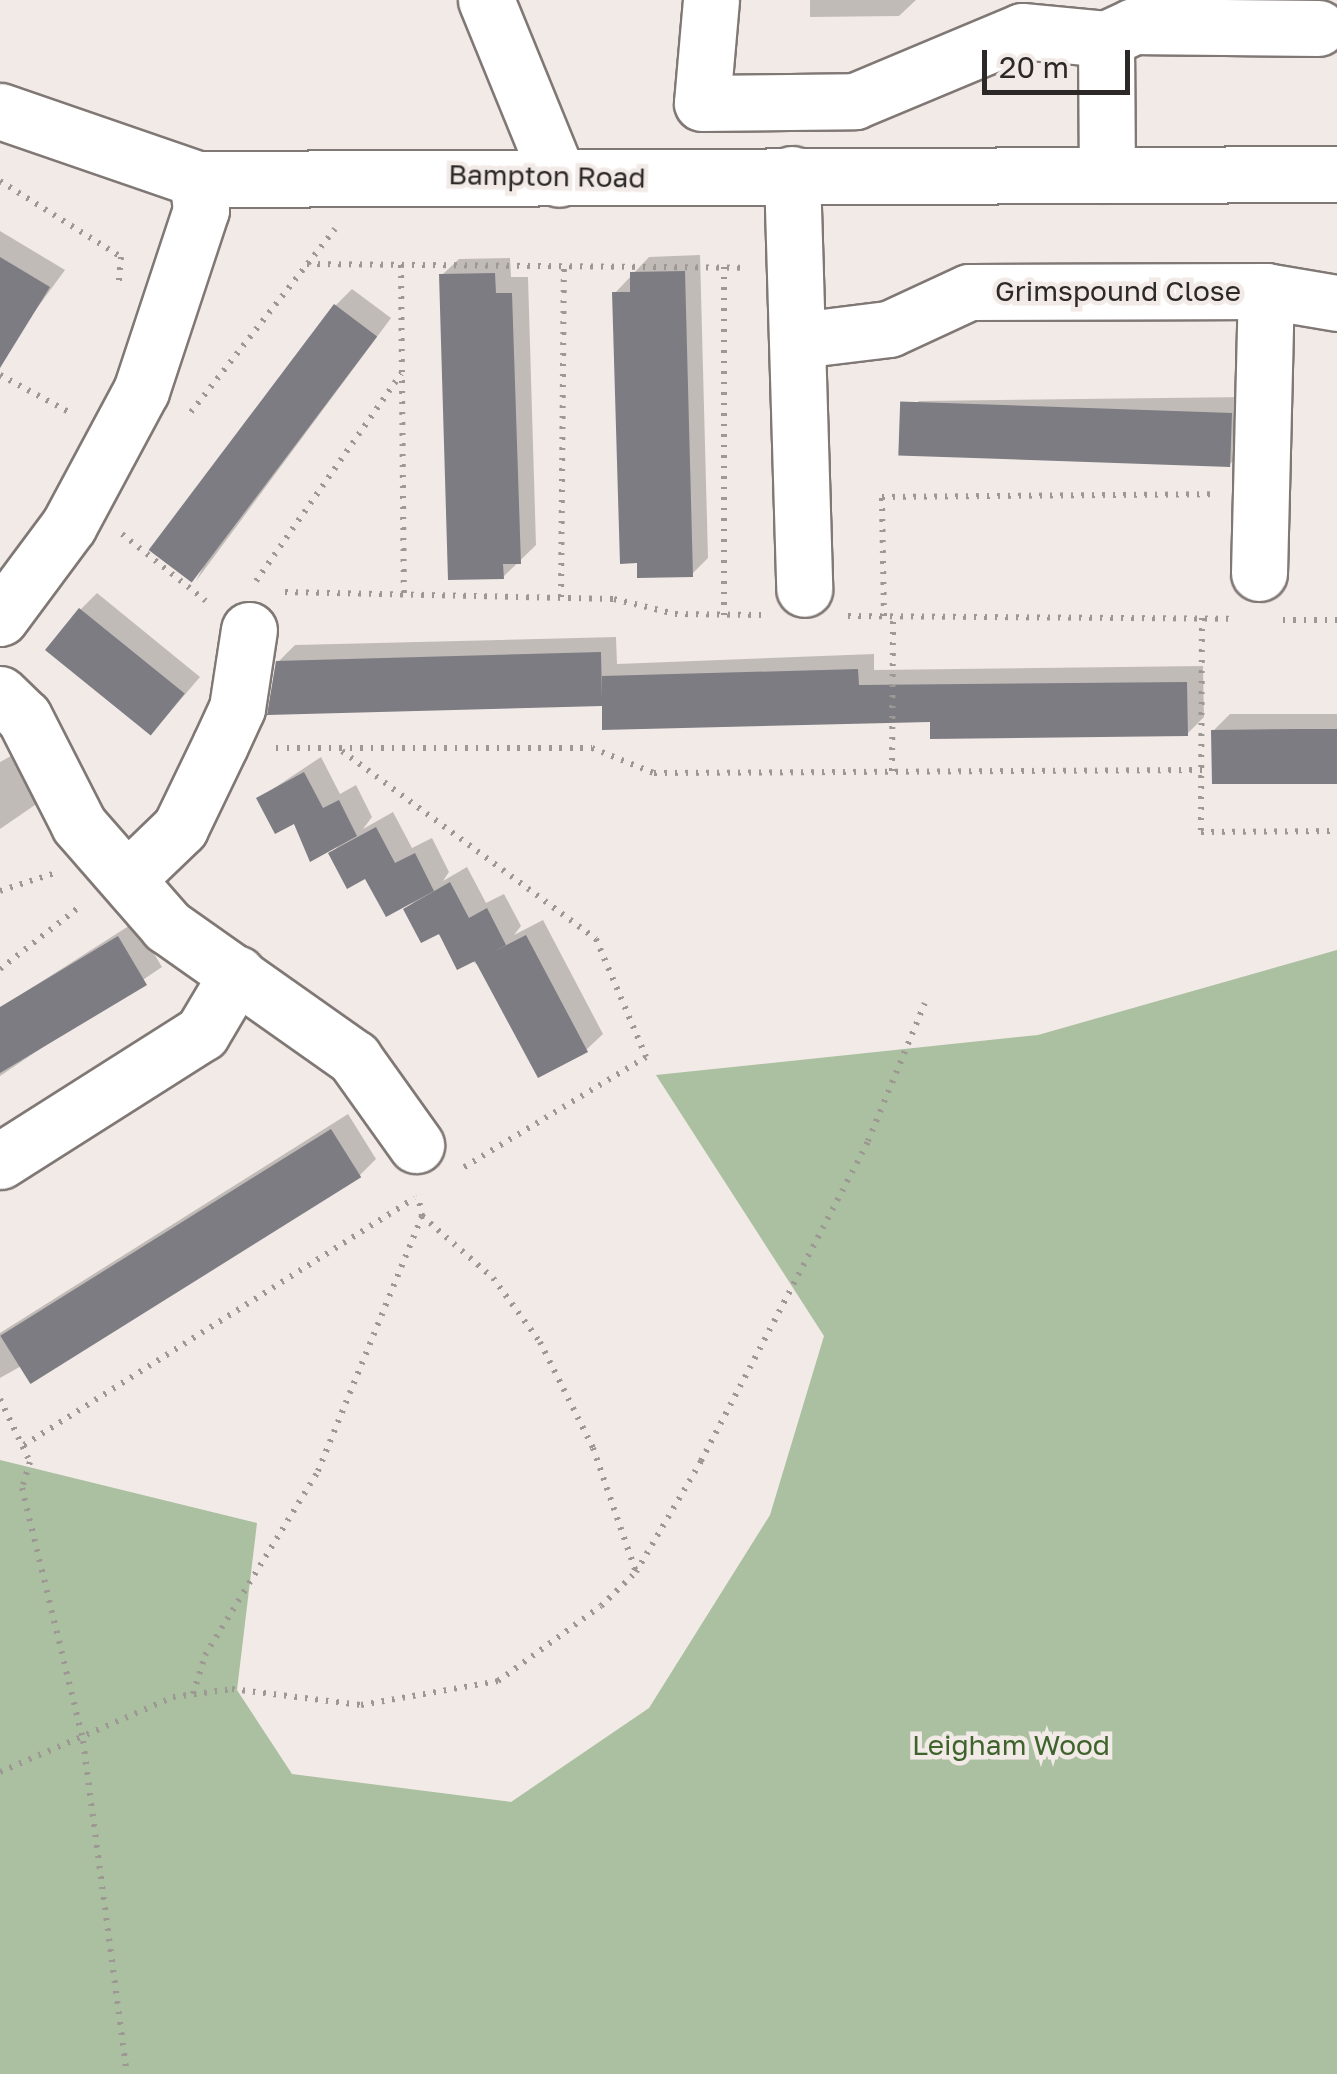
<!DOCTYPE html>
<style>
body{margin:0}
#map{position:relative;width:1337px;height:2074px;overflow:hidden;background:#f2eae6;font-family:"Golos Text",sans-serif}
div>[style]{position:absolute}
.green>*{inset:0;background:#aac0a0}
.shadow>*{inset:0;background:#0003}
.building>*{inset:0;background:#7d7c83;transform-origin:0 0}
.path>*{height:6px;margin-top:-3px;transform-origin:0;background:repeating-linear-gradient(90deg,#9e9895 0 2.5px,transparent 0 10.5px)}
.roads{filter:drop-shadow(2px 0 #807875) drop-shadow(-2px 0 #807875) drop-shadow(0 2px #807875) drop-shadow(0 -2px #807875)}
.minor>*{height:55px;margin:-27.5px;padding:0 27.5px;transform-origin:27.5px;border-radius:27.5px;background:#fff}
span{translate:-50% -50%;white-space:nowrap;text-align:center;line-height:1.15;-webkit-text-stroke:9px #f2eae6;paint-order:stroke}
.street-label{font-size:28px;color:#2b2827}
.park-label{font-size:28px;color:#3e632c}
.scale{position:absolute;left:982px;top:50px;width:148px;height:45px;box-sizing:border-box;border:5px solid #2b2827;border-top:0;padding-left:12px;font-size:30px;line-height:35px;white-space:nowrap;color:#2b2827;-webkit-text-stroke:8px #f2eae6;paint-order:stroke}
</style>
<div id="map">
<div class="green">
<i style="clip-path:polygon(1337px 950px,1337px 2074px,0 2074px,0 1460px,257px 1523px,237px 1690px,292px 1774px,511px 1802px,649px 1708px,770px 1515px,824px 1336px,656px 1075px,1038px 1035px)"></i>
</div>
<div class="shadow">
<i style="clip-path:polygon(810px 0,916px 0,899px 16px,810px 17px)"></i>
<i style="clip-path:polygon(0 231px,65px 270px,21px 330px,0 317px)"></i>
<i style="clip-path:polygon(700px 255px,708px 558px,692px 574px,615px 293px,649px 257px)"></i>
<i style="clip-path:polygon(510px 258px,511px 277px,528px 277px,536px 545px,503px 577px,442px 275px,459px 259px)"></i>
<i style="clip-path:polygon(352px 289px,391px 318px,196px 581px,335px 306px)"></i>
<i style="clip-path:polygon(1247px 397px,1246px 448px,1229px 465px,902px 418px,919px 401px)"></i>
<i style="clip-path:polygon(97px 593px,200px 677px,152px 733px,80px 610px)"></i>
<i style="clip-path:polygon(616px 637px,617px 664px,874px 654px,874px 670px,1203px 666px,1204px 717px,1187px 734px,605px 704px,278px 662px,295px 645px)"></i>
<i style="clip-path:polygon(1230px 714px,1337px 714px,1337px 781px,1213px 731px)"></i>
<i style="clip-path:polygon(24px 749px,48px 796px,0 829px,0 762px)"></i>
<i style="clip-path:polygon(321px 757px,340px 794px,356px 785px,372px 817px,363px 829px,393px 812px,412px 848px,432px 838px,449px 872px,443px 881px,467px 867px,486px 903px,504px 894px,521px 926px,514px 935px,543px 920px,603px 1034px,586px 1050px,406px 909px,416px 900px,331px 854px,341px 843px,259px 798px)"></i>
<i style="clip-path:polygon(135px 922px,162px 967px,0 1076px,0 1008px)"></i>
<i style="clip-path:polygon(348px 1114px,376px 1159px,360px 1175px,0 1378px,0 1333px)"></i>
</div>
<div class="building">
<i style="clip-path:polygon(0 257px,50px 287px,0 368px)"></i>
<i style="clip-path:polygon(685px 271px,693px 577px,637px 578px,637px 563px,620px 564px,612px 292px,630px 292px,630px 272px)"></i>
<i style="clip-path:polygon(495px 273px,496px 293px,512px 293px,521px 564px,503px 564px,504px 579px,448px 580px,439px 274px)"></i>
<i style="left:334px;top:304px;width:54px;height:308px;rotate:37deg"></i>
<i style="left:1232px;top:413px;width:54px;height:332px;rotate:92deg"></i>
<i style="left:79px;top:608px;width:136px;height:54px;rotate:39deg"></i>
<i style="clip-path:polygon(601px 652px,602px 699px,602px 676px,858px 669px,859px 685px,1187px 682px,1188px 736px,930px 739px,930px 722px,602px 730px,602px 706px,267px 715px,276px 661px)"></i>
<i style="clip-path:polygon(1300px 729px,1337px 729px,1337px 784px,1212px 784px,1211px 730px)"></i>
<i style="clip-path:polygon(304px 772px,323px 808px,339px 800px,357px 836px,310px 862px,294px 824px,275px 834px,256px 798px)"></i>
<i style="clip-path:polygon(376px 827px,395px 863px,415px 853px,434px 891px,386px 917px,365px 879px,347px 889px,328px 853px)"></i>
<i style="clip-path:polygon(450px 882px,469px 918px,487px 908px,506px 945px,493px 952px,526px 935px,588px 1052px,538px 1078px,475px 961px,457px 970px,439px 934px,421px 943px,403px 909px)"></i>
<i style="clip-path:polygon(118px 936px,147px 985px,0 1073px,0 1007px)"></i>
<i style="left:331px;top:1129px;width:57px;height:390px;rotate:58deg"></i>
</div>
<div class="path">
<i style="left:0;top:181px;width:143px;rotate:32.1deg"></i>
<i style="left:121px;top:257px;width:24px;rotate:95deg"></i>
<i style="left:307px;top:264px;width:437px;rotate:0.5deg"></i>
<i style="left:401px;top:265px;width:329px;rotate:89.5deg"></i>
<i style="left:0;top:375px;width:81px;rotate:28.2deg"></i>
<i style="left:191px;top:412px;width:233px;rotate:-51.8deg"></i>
<i style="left:122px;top:534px;width:107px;rotate:38.6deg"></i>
<i style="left:256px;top:581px;width:253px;rotate:-55deg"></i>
<i style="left:285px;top:592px;width:329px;rotate:1.2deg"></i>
<i style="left:614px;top:599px;width:63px;rotate:13.8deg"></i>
<i style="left:675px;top:614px;width:86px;rotate:0.7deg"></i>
<i style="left:561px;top:597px;width:331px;rotate:-89.5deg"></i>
<i style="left:724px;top:615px;width:348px;rotate:-90deg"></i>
<i style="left:848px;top:616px;width:383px;rotate:0.4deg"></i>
<i style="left:884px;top:616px;width:119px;rotate:-91deg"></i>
<i style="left:882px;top:497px;width:329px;rotate:-0.5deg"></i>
<i style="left:1202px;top:618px;width:214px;rotate:90.3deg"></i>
<i style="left:1201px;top:832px;width:136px;rotate:-0.4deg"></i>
<i style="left:1283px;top:620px;width:54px"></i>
<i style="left:276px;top:748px;width:316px"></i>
<i style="left:592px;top:748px;width:67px;rotate:22deg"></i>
<i style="left:654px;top:773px;width:548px;rotate:-0.31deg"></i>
<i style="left:342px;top:751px;width:316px;rotate:36.5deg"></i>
<i style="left:596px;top:939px;width:128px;rotate:67deg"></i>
<i style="left:646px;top:1057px;width:214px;rotate:148.8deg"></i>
<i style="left:892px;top:771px;width:155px;rotate:-89.6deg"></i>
<i style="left:0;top:891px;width:58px;rotate:-18.1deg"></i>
<i style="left:0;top:969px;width:104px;rotate:-38deg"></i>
<i style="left:422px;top:1216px;width:94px;rotate:41.1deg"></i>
<i style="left:493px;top:1278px;width:79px;rotate:53.7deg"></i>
<i style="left:540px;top:1342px;width:119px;rotate:63.4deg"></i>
<i style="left:593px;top:1448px;width:131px;rotate:70.9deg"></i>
<i style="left:0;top:1399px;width:70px;rotate:64.5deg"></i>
<i style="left:30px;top:1462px;width:27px;rotate:107deg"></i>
<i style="left:22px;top:1488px;width:260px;rotate:76.4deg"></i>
<i style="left:83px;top:1741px;width:336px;rotate:82.5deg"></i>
<i style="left:24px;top:1445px;width:462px;rotate:-32.3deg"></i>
<i style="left:193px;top:1694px;width:41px;rotate:-72.9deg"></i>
<i style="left:205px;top:1655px;width:216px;rotate:-58.4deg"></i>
<i style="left:318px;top:1471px;width:275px;rotate:-67.8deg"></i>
<i style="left:422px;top:1216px;width:21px;rotate:-101deg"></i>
<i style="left:0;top:1772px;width:189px;rotate:-23.4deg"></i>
<i style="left:173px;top:1697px;width:60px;rotate:-7.7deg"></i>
<i style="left:232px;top:1689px;width:130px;rotate:7.1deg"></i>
<i style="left:361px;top:1705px;width:139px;rotate:-9.9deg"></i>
<i style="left:498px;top:1681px;width:127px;rotate:-36.1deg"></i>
<i style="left:601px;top:1606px;width:49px;rotate:-44.2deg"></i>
<i style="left:636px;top:1572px;width:129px;rotate:-59.6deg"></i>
<i style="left:701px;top:1461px;width:361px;rotate:-62.4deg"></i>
<i style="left:868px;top:1141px;width:149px;rotate:-67.6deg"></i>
</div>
<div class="roads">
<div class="minor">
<i style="left:486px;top:0;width:193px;rotate:67.8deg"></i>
<i style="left:711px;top:0;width:103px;rotate:95deg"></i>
<i style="left:702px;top:103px;width:153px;rotate:-0.7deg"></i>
<i style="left:855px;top:101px;width:181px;rotate:-22.7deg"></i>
<i style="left:1022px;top:31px;width:84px;rotate:5.4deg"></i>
<i style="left:1106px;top:39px;width:31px;rotate:-25deg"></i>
<i style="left:1134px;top:26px;width:184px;rotate:0.6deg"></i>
<i style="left:1106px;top:39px;width:136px;rotate:89.6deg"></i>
<i style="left:0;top:111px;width:208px;rotate:19deg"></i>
<i style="left:197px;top:179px;width:1140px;rotate:-0.25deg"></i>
<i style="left:792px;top:174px;width:415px;rotate:88.3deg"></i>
<i style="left:799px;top:340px;width:91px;rotate:-7deg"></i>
<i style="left:889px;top:329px;width:88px;rotate:-24.8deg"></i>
<i style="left:969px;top:292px;width:297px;rotate:-0.2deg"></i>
<i style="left:1266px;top:291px;width:72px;rotate:9.6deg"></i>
<i style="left:1259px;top:573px;width:282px;rotate:-88.6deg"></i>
<i style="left:0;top:618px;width:116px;rotate:-53.4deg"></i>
<i style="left:69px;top:525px;width:152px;rotate:-61.8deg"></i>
<i style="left:141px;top:391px;width:191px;rotate:-71.7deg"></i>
<i style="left:201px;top:210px;width:31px;rotate:-97deg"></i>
<i style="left:0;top:694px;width:33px;rotate:44deg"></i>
<i style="left:24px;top:717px;width:121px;rotate:63deg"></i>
<i style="left:79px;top:825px;width:134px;rotate:48.9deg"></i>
<i style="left:167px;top:926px;width:229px;rotate:35.2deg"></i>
<i style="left:354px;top:1058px;width:107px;rotate:54.5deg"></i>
<i style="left:127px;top:879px;width:74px;rotate:-43.9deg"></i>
<i style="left:180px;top:828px;width:92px;rotate:-64.3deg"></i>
<i style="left:220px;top:745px;width:41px;rotate:-65.3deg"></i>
<i style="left:237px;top:708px;width:79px;rotate:-81.3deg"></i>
<i style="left:0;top:1161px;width:239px;rotate:-32.4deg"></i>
<i style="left:202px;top:1033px;width:69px;rotate:-59.3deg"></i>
</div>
</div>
<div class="street-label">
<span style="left:547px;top:176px;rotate:1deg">Bampton Road</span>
<span style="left:1118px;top:291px">Grimspound Close</span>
</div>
<div class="park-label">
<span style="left:1011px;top:1745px">Leigham Wood</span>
</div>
<div class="scale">20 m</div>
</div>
